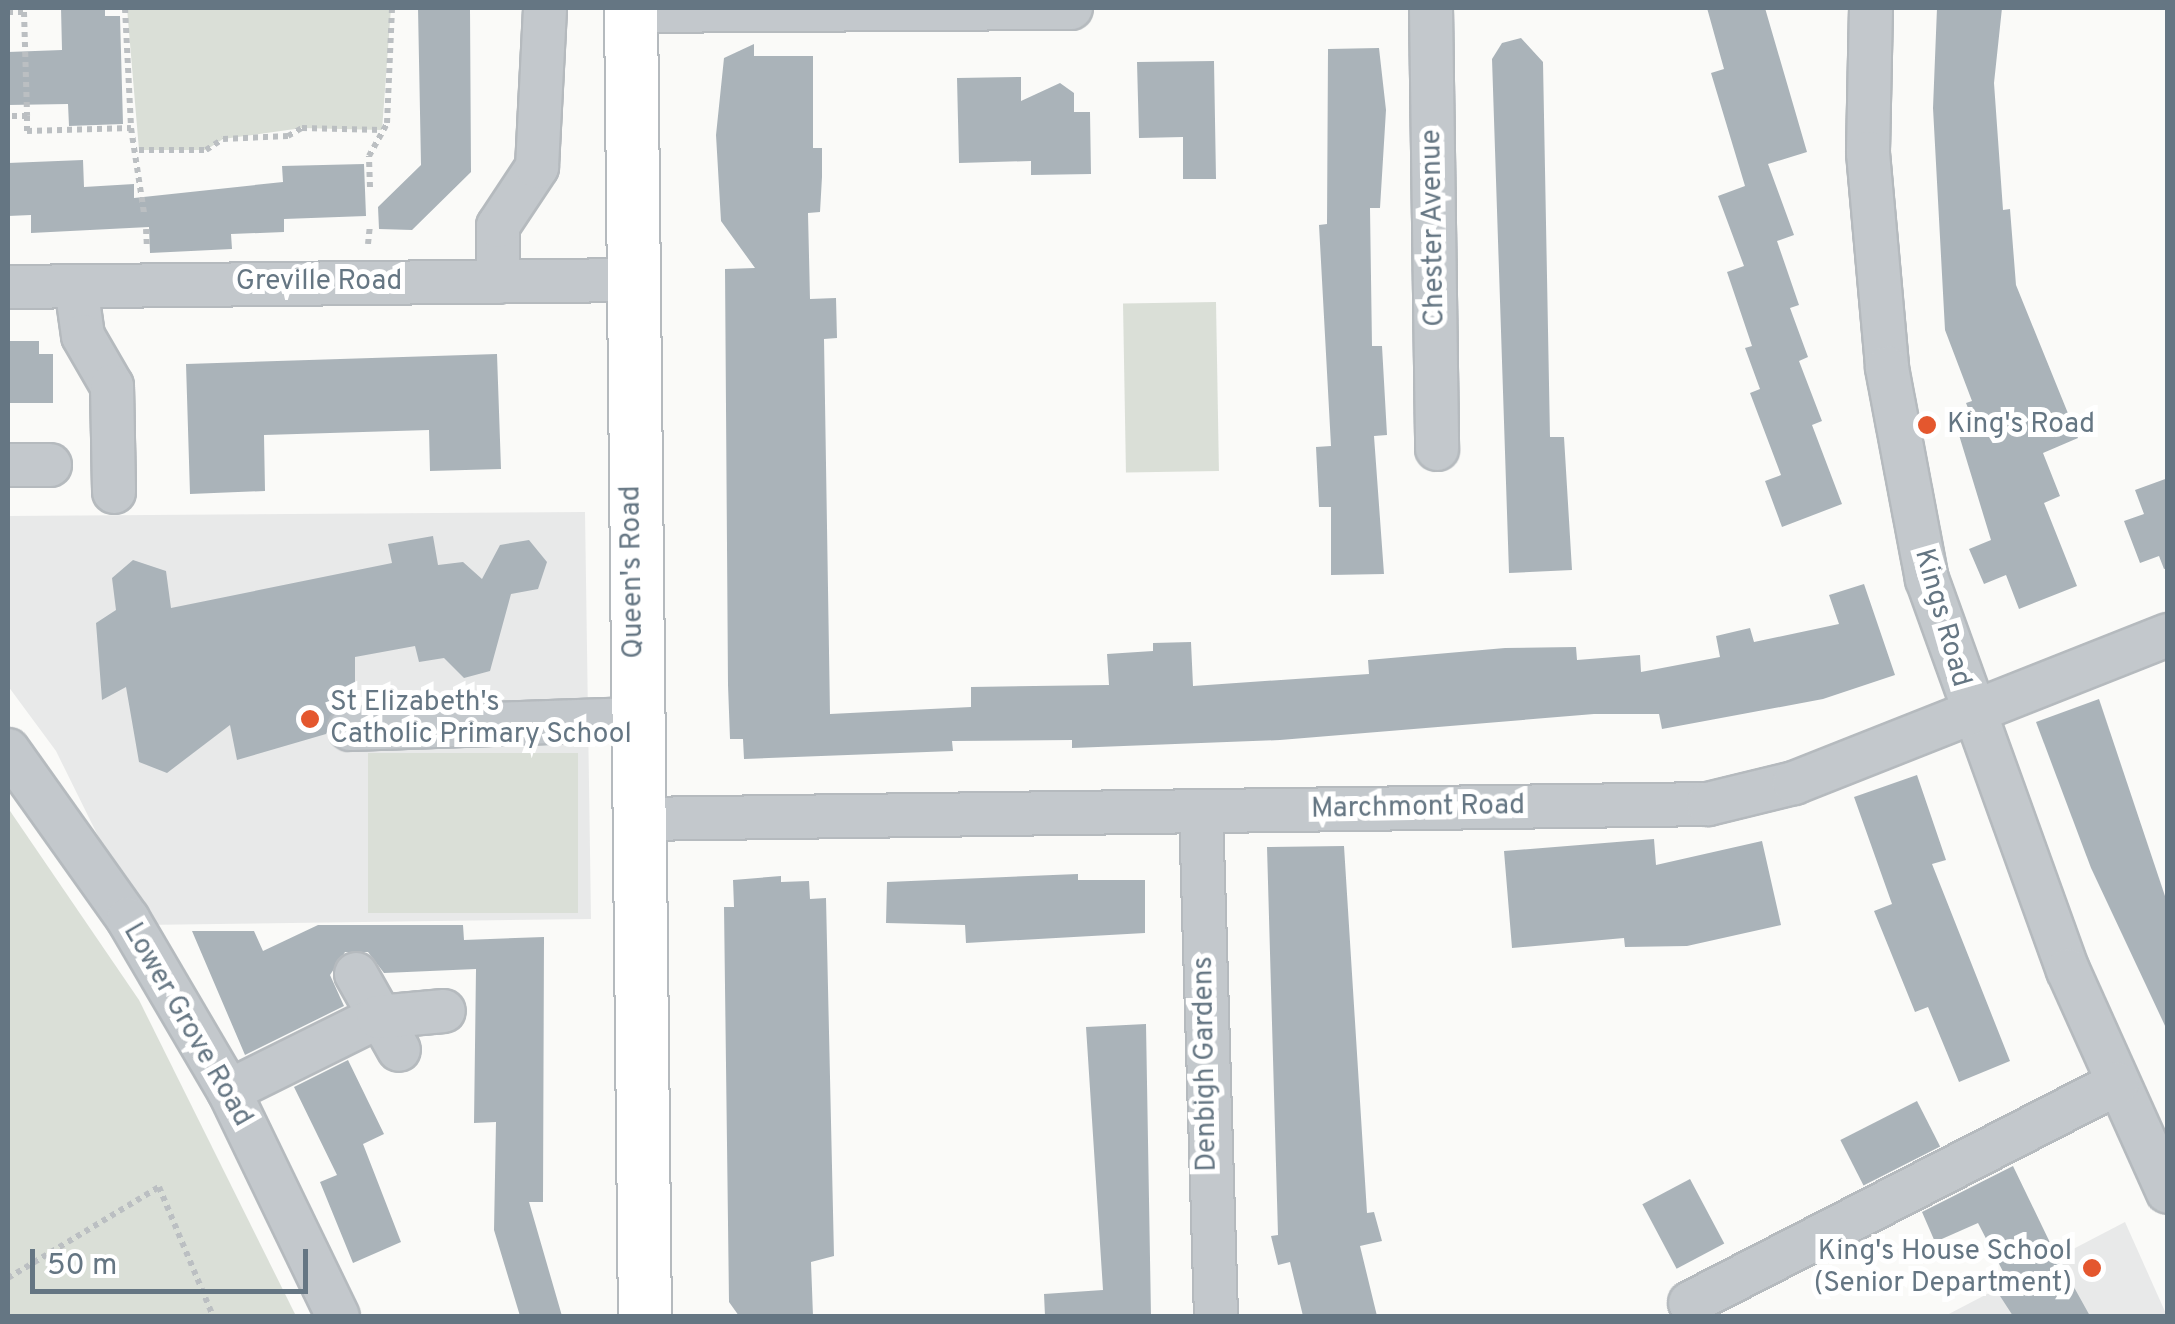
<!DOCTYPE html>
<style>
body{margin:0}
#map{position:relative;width:2175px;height:1324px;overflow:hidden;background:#fafaf8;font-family:Overpass,sans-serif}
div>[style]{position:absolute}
.built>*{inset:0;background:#e8e9e9}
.green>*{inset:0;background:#dadfd7;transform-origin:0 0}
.building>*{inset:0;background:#aab3b9;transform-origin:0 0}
.path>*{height:6px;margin-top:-3px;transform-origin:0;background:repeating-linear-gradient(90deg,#bbbfc2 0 5px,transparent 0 10px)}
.roads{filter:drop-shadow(2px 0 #b5babe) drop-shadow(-2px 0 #b5babe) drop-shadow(0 2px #b5babe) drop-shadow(0 -2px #b5babe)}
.minor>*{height:42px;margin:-21px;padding:0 21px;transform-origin:21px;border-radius:21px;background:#c3c8cc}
.major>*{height:52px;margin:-26px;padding:0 26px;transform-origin:26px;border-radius:26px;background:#fff}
.dots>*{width:28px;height:28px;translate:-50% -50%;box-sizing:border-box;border:5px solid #fff;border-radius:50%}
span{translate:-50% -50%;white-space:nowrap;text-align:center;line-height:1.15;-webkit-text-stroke:10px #fff;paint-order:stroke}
.street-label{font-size:28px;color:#657683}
.poi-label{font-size:28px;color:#657683}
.left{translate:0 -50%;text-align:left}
.right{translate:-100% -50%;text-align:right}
.frame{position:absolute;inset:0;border:10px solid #657683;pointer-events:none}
.scale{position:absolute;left:30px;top:1249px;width:278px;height:45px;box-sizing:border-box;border:5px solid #657683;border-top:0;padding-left:12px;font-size:30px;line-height:35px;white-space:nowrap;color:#657683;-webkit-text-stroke:8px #fff;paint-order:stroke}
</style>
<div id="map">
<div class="built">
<i style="clip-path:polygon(585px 512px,591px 919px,142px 925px,56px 751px,8px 686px,8px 516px)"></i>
<i style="clip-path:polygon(2125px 1222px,2167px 1316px,1945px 1316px)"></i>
</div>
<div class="green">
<i style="clip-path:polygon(127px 8px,391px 8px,382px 130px,302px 128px,223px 139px,206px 150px,139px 150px)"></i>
<i style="left:1216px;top:302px;width:169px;height:93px;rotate:89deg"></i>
<i style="left:578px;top:753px;width:160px;height:210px;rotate:90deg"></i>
<i style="clip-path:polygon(8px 808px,139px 1000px,296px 1316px,8px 1316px)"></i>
</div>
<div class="building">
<i style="clip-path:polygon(61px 8px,105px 8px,105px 16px,120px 16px,123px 124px,69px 126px,68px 104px,8px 105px,8px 52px,62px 50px)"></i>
<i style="clip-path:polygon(418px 8px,470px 8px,471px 172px,412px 230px,379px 229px,378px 207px,421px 165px)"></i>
<i style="clip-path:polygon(1707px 8px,1765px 8px,1807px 152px,1768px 164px,1794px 235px,1777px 241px,1799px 305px,1790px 308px,1808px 357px,1799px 361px,1822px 421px,1812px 425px,1842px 504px,1782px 527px,1765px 481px,1781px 475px,1750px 393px,1760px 389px,1745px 348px,1752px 346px,1727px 272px,1744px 266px,1718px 196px,1745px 186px,1711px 73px,1724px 69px)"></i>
<i style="clip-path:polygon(1937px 8px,2002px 8px,1994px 83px,2003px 210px,2010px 209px,2016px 285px,2078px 438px,2043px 453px,2060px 496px,2044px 503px,2077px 586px,2019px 609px,2006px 575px,1984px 584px,1969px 549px,1991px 540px,1959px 435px,1976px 428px,1966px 403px,1972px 401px,1945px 330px,1933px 108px)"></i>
<i style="clip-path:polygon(1521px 38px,1543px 62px,1550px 437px,1564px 437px,1572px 570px,1509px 573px,1492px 59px,1502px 43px)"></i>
<i style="clip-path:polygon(754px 44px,754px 56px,813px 56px,813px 148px,822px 148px,822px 177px,820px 212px,808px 213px,810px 299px,836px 298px,837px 338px,824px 339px,830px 714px,971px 707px,971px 687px,1109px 685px,1107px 654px,1153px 651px,1153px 643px,1191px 642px,1193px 686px,1369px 674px,1368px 660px,1505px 648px,1576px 647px,1577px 660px,1640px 655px,1641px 672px,1720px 657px,1716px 636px,1750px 628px,1754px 642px,1839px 624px,1829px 595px,1864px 584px,1895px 675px,1823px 699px,1662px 729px,1659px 714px,1594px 714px,1280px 740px,1072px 748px,1072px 740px,952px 741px,953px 751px,744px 759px,743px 739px,730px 739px,728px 685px,725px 269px,755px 268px,721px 221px,716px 135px,724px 58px)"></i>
<i style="clip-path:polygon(1379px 48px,1386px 110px,1380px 208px,1370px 208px,1372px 346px,1382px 346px,1387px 435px,1374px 436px,1384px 574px,1331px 575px,1331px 507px,1319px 507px,1316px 447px,1331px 446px,1319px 225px,1327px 224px,1328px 49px)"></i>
<i style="clip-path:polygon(1214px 61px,1216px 179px,1183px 179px,1183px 137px,1139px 138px,1137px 62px)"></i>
<i style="clip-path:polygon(1021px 77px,1021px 101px,1060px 83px,1074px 93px,1074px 112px,1090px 112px,1091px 174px,1031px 175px,1031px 161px,959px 163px,957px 78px)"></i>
<i style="clip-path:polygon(83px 160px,84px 187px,134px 184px,134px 198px,283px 182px,282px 166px,364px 164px,366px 216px,284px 219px,284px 232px,231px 234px,232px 249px,150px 253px,149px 227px,31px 233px,31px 215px,8px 216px,8px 163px)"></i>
<i style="clip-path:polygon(8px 341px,39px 341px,39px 354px,53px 354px,53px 403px,8px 403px)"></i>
<i style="clip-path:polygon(497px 354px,501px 469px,430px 471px,429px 430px,264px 435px,265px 491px,190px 494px,186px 364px)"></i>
<i style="clip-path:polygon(2168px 478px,2168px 568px,2164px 569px,2159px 556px,2140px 563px,2124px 521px,2144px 514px,2135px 490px)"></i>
<i style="clip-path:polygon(433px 536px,438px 565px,463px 562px,482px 579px,500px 545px,529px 540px,547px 562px,538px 589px,511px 594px,490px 671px,464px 678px,444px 658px,419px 662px,415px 646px,355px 657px,355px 698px,344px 696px,326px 734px,237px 760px,230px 725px,167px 773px,139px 762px,126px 687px,102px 700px,96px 623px,116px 610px,112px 578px,133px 560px,166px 571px,171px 608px,392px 563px,388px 544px)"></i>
<i style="clip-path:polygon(2099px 699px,2168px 905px,2167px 1030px,2091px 868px,2036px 722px)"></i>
<i style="clip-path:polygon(1917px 775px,1946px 860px,1932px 864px,2010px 1061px,1959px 1082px,1928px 1007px,1915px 1012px,1874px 911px,1892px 904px,1854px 797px)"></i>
<i style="clip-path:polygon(1654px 839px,1656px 865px,1762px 841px,1781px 925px,1687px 946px,1625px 947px,1624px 938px,1512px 948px,1504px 851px)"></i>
<i style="clip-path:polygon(1344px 846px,1367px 1213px,1374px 1212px,1382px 1241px,1360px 1246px,1377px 1316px,1303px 1316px,1290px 1262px,1278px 1265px,1271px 1236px,1278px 1235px,1267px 847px)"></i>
<i style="clip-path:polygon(1078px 874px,1078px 880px,1145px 880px,1145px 933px,966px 943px,965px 925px,886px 923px,887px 882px)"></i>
<i style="clip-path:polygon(781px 876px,781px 882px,809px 881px,810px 899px,826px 898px,834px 1256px,811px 1262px,813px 1316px,739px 1316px,729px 1302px,724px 907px,734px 907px,733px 880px)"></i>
<i style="clip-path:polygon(318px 925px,463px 925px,464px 940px,544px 937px,543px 1202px,529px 1202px,562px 1316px,520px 1316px,494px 1230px,496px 1122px,474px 1123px,476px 969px,384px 973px,368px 952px,345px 952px,330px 975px,344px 1006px,245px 1055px,192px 931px,254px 931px,263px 951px)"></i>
<i style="clip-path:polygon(1146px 1024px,1151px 1316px,1045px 1316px,1044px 1294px,1103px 1290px,1086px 1027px)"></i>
<i style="clip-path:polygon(348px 1060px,384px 1134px,363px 1144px,401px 1242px,353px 1263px,320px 1182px,337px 1175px,294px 1087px)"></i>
<i style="left:1917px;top:1101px;width:51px;height:86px;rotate:63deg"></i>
<i style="clip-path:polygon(2013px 1166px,2055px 1253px,2090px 1316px,2013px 1316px,2000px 1296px,2012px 1289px,1978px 1223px,1935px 1242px,1922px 1212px)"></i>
<i style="left:1690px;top:1179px;width:73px;height:54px;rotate:62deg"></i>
</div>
<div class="path">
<i style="left:125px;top:8px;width:120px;rotate:87.1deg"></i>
<i style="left:8px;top:12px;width:16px"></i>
<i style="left:24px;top:12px;width:104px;rotate:88.3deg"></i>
<i style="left:27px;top:116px;width:19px;rotate:180deg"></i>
<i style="left:27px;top:116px;width:15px;rotate:90deg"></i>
<i style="left:27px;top:131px;width:104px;rotate:-1.7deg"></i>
<i style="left:131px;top:128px;width:86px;rotate:81.3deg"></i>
<i style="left:139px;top:150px;width:67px"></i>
<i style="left:206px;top:150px;width:20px;rotate:-33deg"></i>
<i style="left:223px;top:139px;width:65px;rotate:-2.6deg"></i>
<i style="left:288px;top:136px;width:16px;rotate:-30deg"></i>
<i style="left:302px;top:128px;width:80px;rotate:1.4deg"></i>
<i style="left:370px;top:187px;width:31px;rotate:-92deg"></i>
<i style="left:369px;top:156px;width:38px;rotate:-61deg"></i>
<i style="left:387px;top:123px;width:115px;rotate:-87.5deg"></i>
<i style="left:146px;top:229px;width:19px;rotate:87deg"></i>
<i style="left:368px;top:244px;width:19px;rotate:-84deg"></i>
<i style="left:8px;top:1278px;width:176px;rotate:-31.1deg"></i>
<i style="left:159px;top:1187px;width:140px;rotate:67.3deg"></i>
</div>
<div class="roads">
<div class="minor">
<i style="left:1431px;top:8px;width:441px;rotate:89.2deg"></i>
<i style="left:1871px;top:8px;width:145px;rotate:91.2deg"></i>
<i style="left:1868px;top:153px;width:216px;rotate:84.9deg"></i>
<i style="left:1887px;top:368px;width:215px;rotate:79.3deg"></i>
<i style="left:1927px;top:579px;width:416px;rotate:70.2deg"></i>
<i style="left:2068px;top:970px;width:243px;rotate:65.8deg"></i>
<i style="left:631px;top:11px;width:440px;rotate:-0.4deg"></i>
<i style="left:498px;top:282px;width:56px;rotate:-90deg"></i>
<i style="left:498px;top:226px;width:71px;rotate:-56.5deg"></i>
<i style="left:537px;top:167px;width:159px;rotate:-87.1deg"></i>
<i style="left:76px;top:286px;width:50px;rotate:82deg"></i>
<i style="left:83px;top:336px;width:58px;rotate:59.9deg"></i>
<i style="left:112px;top:386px;width:106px;rotate:88.9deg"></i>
<i style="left:8px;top:287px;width:622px;rotate:-0.64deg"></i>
<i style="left:8px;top:465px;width:42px"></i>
<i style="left:350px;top:729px;width:285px;rotate:-2deg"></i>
<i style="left:8px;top:750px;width:207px;rotate:54.6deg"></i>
<i style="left:128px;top:919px;width:199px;rotate:59.6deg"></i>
<i style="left:229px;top:1091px;width:250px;rotate:64.2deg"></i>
<i style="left:1201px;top:811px;width:505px;rotate:88.3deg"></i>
<i style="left:638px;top:819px;width:1070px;rotate:-0.8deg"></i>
<i style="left:1708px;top:804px;width:89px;rotate:-13.7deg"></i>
<i style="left:1794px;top:783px;width:402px;rotate:-21.6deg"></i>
<i style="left:356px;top:974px;width:87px;rotate:60.5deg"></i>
<i style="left:229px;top:1091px;width:166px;rotate:-26.4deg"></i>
<i style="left:378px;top:1017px;width:66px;rotate:-5.2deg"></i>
<i style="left:1690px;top:1303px;width:480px;rotate:-27.2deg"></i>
</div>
<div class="major">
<i style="left:631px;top:8px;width:1308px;rotate:89.39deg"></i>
</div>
</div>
<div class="dots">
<i style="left:1927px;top:425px;background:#e4572e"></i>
<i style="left:310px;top:719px;background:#e4572e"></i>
<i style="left:2092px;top:1268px;background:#e4572e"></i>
</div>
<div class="street-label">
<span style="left:1434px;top:228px;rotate:-91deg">Chester Avenue</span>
<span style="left:319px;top:282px">Greville Road</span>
<span style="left:633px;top:572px;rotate:-91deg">Queen's Road</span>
<span style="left:1942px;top:618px;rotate:74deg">Kings Road</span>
<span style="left:1418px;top:808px;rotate:-1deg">Marchmont Road</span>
<span style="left:187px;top:1025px;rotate:60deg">Lower Grove Road</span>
<span style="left:1206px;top:1064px;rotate:-91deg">Denbigh Gardens</span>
</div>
<div class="poi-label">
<span class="left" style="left:1947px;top:425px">King's Road</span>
<span class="left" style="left:330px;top:719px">St Elizabeth's<br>Catholic Primary School</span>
<span class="right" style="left:2072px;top:1268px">King's House School<br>(Senior Department)</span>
</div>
<div class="frame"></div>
<div class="scale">50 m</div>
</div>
